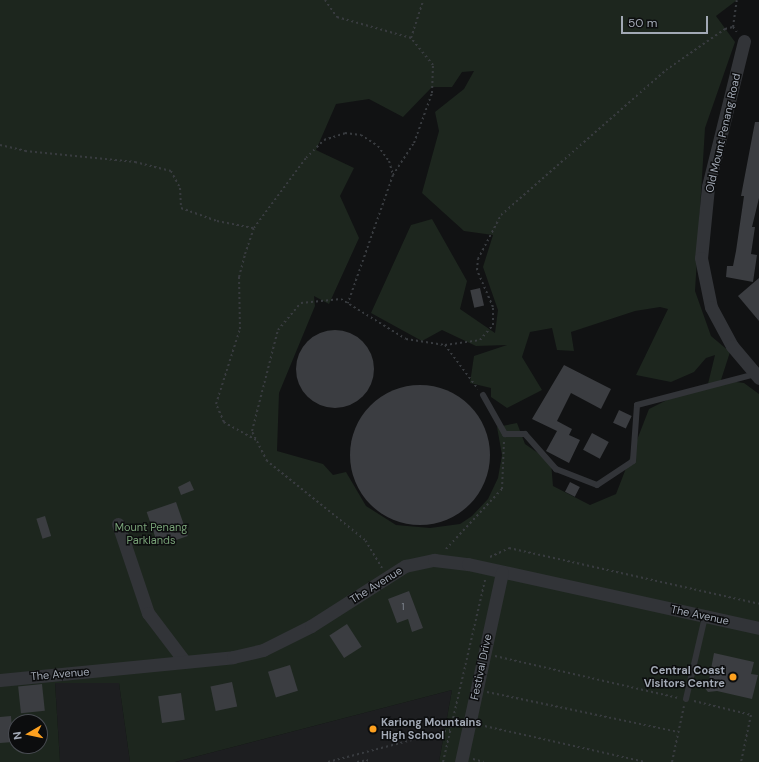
<!DOCTYPE html>
<style>
body{margin:0}
#map{position:relative;width:759px;height:762px;overflow:hidden;background:#111213;font-family:"DM Sans",sans-serif}
div>[style]{position:absolute}
.built>*{inset:0;background:#1d1e20}
.green>*{inset:0;background:#1d261e}
.building>*{inset:0;background:#3b3d41;transform-origin:0 0}
.round{border-radius:50%}
.path>*{height:2px;margin-top:-1px;transform-origin:0;background:repeating-linear-gradient(90deg,#383b3f 0 2px,transparent 0 5px)}
.service>*{height:6px;margin:-3px;padding:0 3px;transform-origin:3px;border-radius:3px;background:#323438}
.minor>*{height:13px;margin:-6.5px;padding:0 6.5px;transform-origin:6.5px;border-radius:6.5px;background:#323438}
.dots>*{width:11px;height:11px;translate:-50% -50%;box-sizing:border-box;border:2px solid #0c0d0e;border-radius:50%}
span{translate:-50% -50%;white-space:nowrap;text-align:center;line-height:1.15;-webkit-text-stroke:3px #0c0d0e;paint-order:stroke}
.number-label{font-size:9px;color:#888e98}
.number-label span{-webkit-text-stroke-width:0}
.street-label{font-size:11px;color:#a2a9b5}
.park-label{font-size:11px;color:#78a177}
.poi-label{font-size:11px;color:#a2a9b5;font-weight:700}
.right{translate:-100% -50%;text-align:right}
.left{translate:0 -50%;text-align:left}
.north{position:absolute;left:8px;top:714px;width:40px;height:40px;box-sizing:border-box;background:#0c0d0e;border:1px solid #484b51;border-radius:50%;rotate:261deg;font-size:11px;font-weight:700;line-height:16px;text-align:center;color:#a2a9b5}
.north::after{content:'';display:block;margin:auto;width:14px;height:18px;background:#fea11f;clip-path:polygon(50% 0,100% 100%,50% 72%,0 100%)}
.scale{position:absolute;left:621px;top:16px;width:87px;height:18px;box-sizing:border-box;border:2px solid #a2a9b5;border-top:0;padding-left:5px;font-size:12px;line-height:14px;white-space:nowrap;color:#a2a9b5;-webkit-text-stroke:3px #0c0d0e;paint-order:stroke}
</style>
<div id="map">
<div class="built">
<i style="clip-path:polygon(55px 683px,119px 683px,130px 762px,60px 762px)"></i>
<i style="clip-path:polygon(452px 690px,439px 762px,175px 762px)"></i>
</div>
<div class="green">
<i style="clip-path:polygon(evenodd,0 0,737px 0,716px 16px,735px 42px,705px 128px,695px 291px,711px 336px,730px 352px,721px 380px,744px 383px,759px 394px,759px 762px,439px 762px,452px 690px,175px 762px,130px 762px,119px 683px,55px 683px,60px 762px,0 762px,0 0,474px 71px,464px 89px,435px 112px,439px 131px,422px 193px,464px 231px,493px 235px,483px 267px,498px 310px,495px 333px,460px 309px,467px 281px,432px 219px,411px 225px,371px 313px,422px 341px,442px 330px,476px 346px,507px 345px,474px 356px,470px 383px,491px 388px,491px 397px,507px 408px,542px 390px,522px 357px,530px 332px,552px 328px,557px 350px,574px 351px,571px 332px,635px 311px,660px 307px,668px 309px,636px 375px,671px 382px,694px 372px,706px 358px,715px 355px,707px 388px,683px 392px,649px 409px,616px 494px,590px 505px,553px 486px,551px 462px,525px 444px,517px 423px,497px 427px,502px 455px,498px 478px,488px 499px,472px 516px,460px 524px,430px 528px,396px 525px,366px 506px,346px 472px,333px 475px,323px 464px,277px 451px,279px 393px,315px 306px,314px 296px,329px 304px,359px 238px,340px 196px,354px 168px,316px 150px,336px 104px,369px 99px,403px 117px,432px 87px,452px 87px,462px 72px,474px 71px,0 0,16px 722px,40px 722px,40px 746px,16px 746px,16px 722px)"></i>
</div>
<div class="building">
<i style="clip-path:polygon(755px 122px,759px 122px,759px 198px,752px 227px,755px 227px,751px 254px,757px 255px,753px 282px,726px 277px,727px 266px,733px 266px,736px 251px,744px 196px,741px 196px)"></i>
<i style="clip-path:polygon(759px 278px,759px 321px,738px 296px)"></i>
<i style="left:480px;top:288px;width:18px;height:10px;rotate:77deg"></i>
<i class="round" style="left:296px;top:330px;width:78px;height:78px"></i>
<i style="clip-path:polygon(564px 365px,611px 389px,601px 409px,571px 393px,557px 421px,572px 429px,569px 435px,580px 440px,569px 463px,546px 451px,557px 431px,532px 419px)"></i>
<i class="round" style="left:350px;top:385px;width:140px;height:140px"></i>
<i style="left:619px;top:410px;width:14px;height:14px;rotate:25deg"></i>
<i style="left:592px;top:433px;width:19px;height:19px;rotate:28deg"></i>
<i style="clip-path:polygon(190px 481px,194px 490px,181px 495px,178px 487px)"></i>
<i style="left:570px;top:482px;width:11px;height:11px;rotate:27deg"></i>
<i style="left:176px;top:502px;width:36px;height:31px;rotate:71deg"></i>
<i style="left:45px;top:516px;width:21px;height:9px;rotate:73deg"></i>
<i style="clip-path:polygon(409px 591px,423px 628px,412px 632px,408px 619px,397px 623px,388px 599px)"></i>
<i style="left:347px;top:624px;width:27px;height:21px;rotate:57deg"></i>
<i style="clip-path:polygon(714px 653px,754px 662px,751px 674px,758px 675px,752px 699px,717px 691px,708px 692px,704px 687px,709px 680px)"></i>
<i style="left:290px;top:665px;width:27px;height:23px;rotate:73deg"></i>
<i style="left:232px;top:682px;width:25px;height:22px;rotate:78deg"></i>
<i style="left:42px;top:684px;width:27px;height:24px;rotate:84deg"></i>
<i style="left:181px;top:693px;width:27px;height:23px;rotate:82deg"></i>
<i style="clip-path:polygon(11px 716px,13px 742px,0 743px,0 717px)"></i>
</div>
<div class="path">
<i style="left:325px;top:0;width:21px;rotate:55deg"></i>
<i style="left:337px;top:17px;width:77px;rotate:15.8deg"></i>
<i style="left:733px;top:27px;width:27px;rotate:-82deg"></i>
<i style="left:0;top:145px;width:26px;rotate:13deg"></i>
<i style="left:25px;top:151px;width:111px;rotate:5.7deg"></i>
<i style="left:135px;top:162px;width:37px;rotate:14deg"></i>
<i style="left:171px;top:171px;width:19px;rotate:62deg"></i>
<i style="left:180px;top:188px;width:20px;rotate:87deg"></i>
<i style="left:181px;top:208px;width:38px;rotate:20deg"></i>
<i style="left:217px;top:221px;width:38px;rotate:11deg"></i>
<i style="left:393px;top:175px;width:38px;rotate:-57deg"></i>
<i style="left:414px;top:143px;width:53px;rotate:-70.2deg"></i>
<i style="left:432px;top:93px;width:28px;rotate:-88deg"></i>
<i style="left:433px;top:65px;width:35px;rotate:-129deg"></i>
<i style="left:411px;top:38px;width:40px;rotate:-72deg"></i>
<i style="left:445px;top:345px;width:55px;rotate:53.1deg"></i>
<i style="left:256px;top:440px;width:37px;rotate:-151deg"></i>
<i style="left:224px;top:422px;width:20px;rotate:-114deg"></i>
<i style="left:216px;top:404px;width:79px;rotate:-72.3deg"></i>
<i style="left:240px;top:329px;width:52px;rotate:-91.1deg"></i>
<i style="left:239px;top:277px;width:24px;rotate:-75deg"></i>
<i style="left:245px;top:254px;width:28px;rotate:-71deg"></i>
<i style="left:254px;top:228px;width:87px;rotate:-53.4deg"></i>
<i style="left:306px;top:158px;width:25px;rotate:-45deg"></i>
<i style="left:324px;top:140px;width:22px;rotate:-18deg"></i>
<i style="left:345px;top:133px;width:16px;rotate:7deg"></i>
<i style="left:361px;top:135px;width:20px;rotate:33deg"></i>
<i style="left:378px;top:146px;width:19px;rotate:54deg"></i>
<i style="left:389px;top:161px;width:15px;rotate:74deg"></i>
<i style="left:393px;top:175px;width:136px;rotate:109.4deg"></i>
<i style="left:446px;top:549px;width:82px;rotate:-47deg"></i>
<i style="left:502px;top:489px;width:47px;rotate:-87.6deg"></i>
<i style="left:490px;top:557px;width:21px;rotate:-25deg"></i>
<i style="left:509px;top:548px;width:256px;rotate:12.6deg"></i>
<i style="left:382px;top:568px;width:33px;rotate:-121deg"></i>
<i style="left:365px;top:540px;width:126px;rotate:-141.1deg"></i>
<i style="left:267px;top:461px;width:34px;rotate:-117deg"></i>
<i style="left:252px;top:431px;width:104px;rotate:-75.6deg"></i>
<i style="left:278px;top:330px;width:35px;rotate:-50deg"></i>
<i style="left:301px;top:303px;width:40px;rotate:-5.7deg"></i>
<i style="left:341px;top:299px;width:76px;rotate:31.6deg"></i>
<i style="left:406px;top:339px;width:39px;rotate:9deg"></i>
<i style="left:445px;top:345px;width:35px;rotate:-8deg"></i>
<i style="left:480px;top:340px;width:20px;rotate:-49deg"></i>
<i style="left:493px;top:325px;width:18px;rotate:-90deg"></i>
<i style="left:493px;top:307px;width:40px;rotate:-113.4deg"></i>
<i style="left:477px;top:270px;width:11px;rotate:-85deg"></i>
<i style="left:478px;top:259px;width:50px;rotate:-62.4deg"></i>
<i style="left:501px;top:215px;width:220px;rotate:-41.3deg"></i>
<i style="left:666px;top:70px;width:72px;rotate:-34.8deg"></i>
<i style="left:725px;top:29px;width:8px;rotate:-14deg"></i>
<i style="left:733px;top:27px;width:6px;rotate:51deg"></i>
<i style="left:495px;top:656px;width:188px;rotate:12.9deg"></i>
<i style="left:487px;top:692px;width:195px;rotate:11.8deg"></i>
<i style="left:694px;top:701px;width:59px;rotate:13.8deg"></i>
<i style="left:751px;top:715px;width:48px;rotate:102deg"></i>
<i style="left:480px;top:725px;width:169px;rotate:12.6deg"></i>
<i style="left:473px;top:759px;width:11px;rotate:15deg"></i>
<i style="left:328px;top:762px;width:126px;rotate:-14.7deg"></i>
<i style="left:357px;top:762px;width:11px;rotate:-10deg"></i>
<i style="left:368px;top:760px;width:4px;rotate:146deg"></i>
<i style="left:443px;top:762px;width:187px;rotate:-77deg"></i>
<i style="left:672px;top:762px;width:57px;rotate:-77.9deg"></i>
</div>
<div class="service">
<i style="left:483px;top:395px;width:45px;rotate:60.6deg"></i>
<i style="left:505px;top:434px;width:20px"></i>
<i style="left:525px;top:434px;width:47px;rotate:48.5deg"></i>
<i style="left:556px;top:469px;width:44px;rotate:21.3deg"></i>
<i style="left:597px;top:485px;width:43px;rotate:-33.7deg"></i>
<i style="left:633px;top:461px;width:56px;rotate:-85.9deg"></i>
<i style="left:637px;top:405px;width:122px;rotate:-14.7deg"></i>
<i style="left:686px;top:699px;width:84px;rotate:-77deg"></i>
</div>
<div class="minor">
<i style="left:744px;top:41px;width:150px;rotate:103.9deg"></i>
<i style="left:708px;top:187px;width:71px;rotate:95.6deg"></i>
<i style="left:701px;top:258px;width:50px;rotate:78.5deg"></i>
<i style="left:711px;top:307px;width:44px;rotate:61.7deg"></i>
<i style="left:732px;top:346px;width:42px;rotate:49.8deg"></i>
<i style="left:118px;top:524px;width:94px;rotate:71.4deg"></i>
<i style="left:148px;top:613px;width:61px;rotate:52.9deg"></i>
<i style="left:0;top:680px;width:234px;rotate:-5.6deg"></i>
<i style="left:233px;top:657px;width:31px;rotate:-13deg"></i>
<i style="left:263px;top:650px;width:54px;rotate:-26.6deg"></i>
<i style="left:311px;top:626px;width:112px;rotate:-32.6deg"></i>
<i style="left:405px;top:566px;width:30px;rotate:-12deg"></i>
<i style="left:434px;top:560px;width:34px;rotate:7deg"></i>
<i style="left:468px;top:564px;width:298px;rotate:12.4deg"></i>
<i style="left:461px;top:762px;width:194px;rotate:-77.8deg"></i>
</div>
<div class="dots">
<i style="left:733px;top:677px;background:#fea11f"></i>
<i style="left:373px;top:729px;background:#fea11f"></i>
</div>
<div class="number-label">
<span style="left:403px;top:607px">1</span>
</div>
<div class="street-label">
<span style="left:723px;top:133px;rotate:-77deg">Old Mount Penang Road</span>
<span style="left:376px;top:585px;rotate:-32deg">The Avenue</span>
<span style="left:700px;top:615px;rotate:12deg">The Avenue</span>
<span style="left:481px;top:667px;rotate:-78deg">Festival Drive</span>
<span style="left:60px;top:674px;rotate:-5deg">The Avenue</span>
</div>
<div class="park-label">
<span style="left:151px;top:534px">Mount Penang<br>Parklands</span>
</div>
<div class="poi-label">
<span class="right" style="left:725px;top:677px">Central Coast<br>Visitors Centre</span>
<span class="left" style="left:381px;top:729px">Kariong Mountains<br>High School</span>
</div>
<div class="north">N</div>
<div class="scale">50 m</div>
</div>
